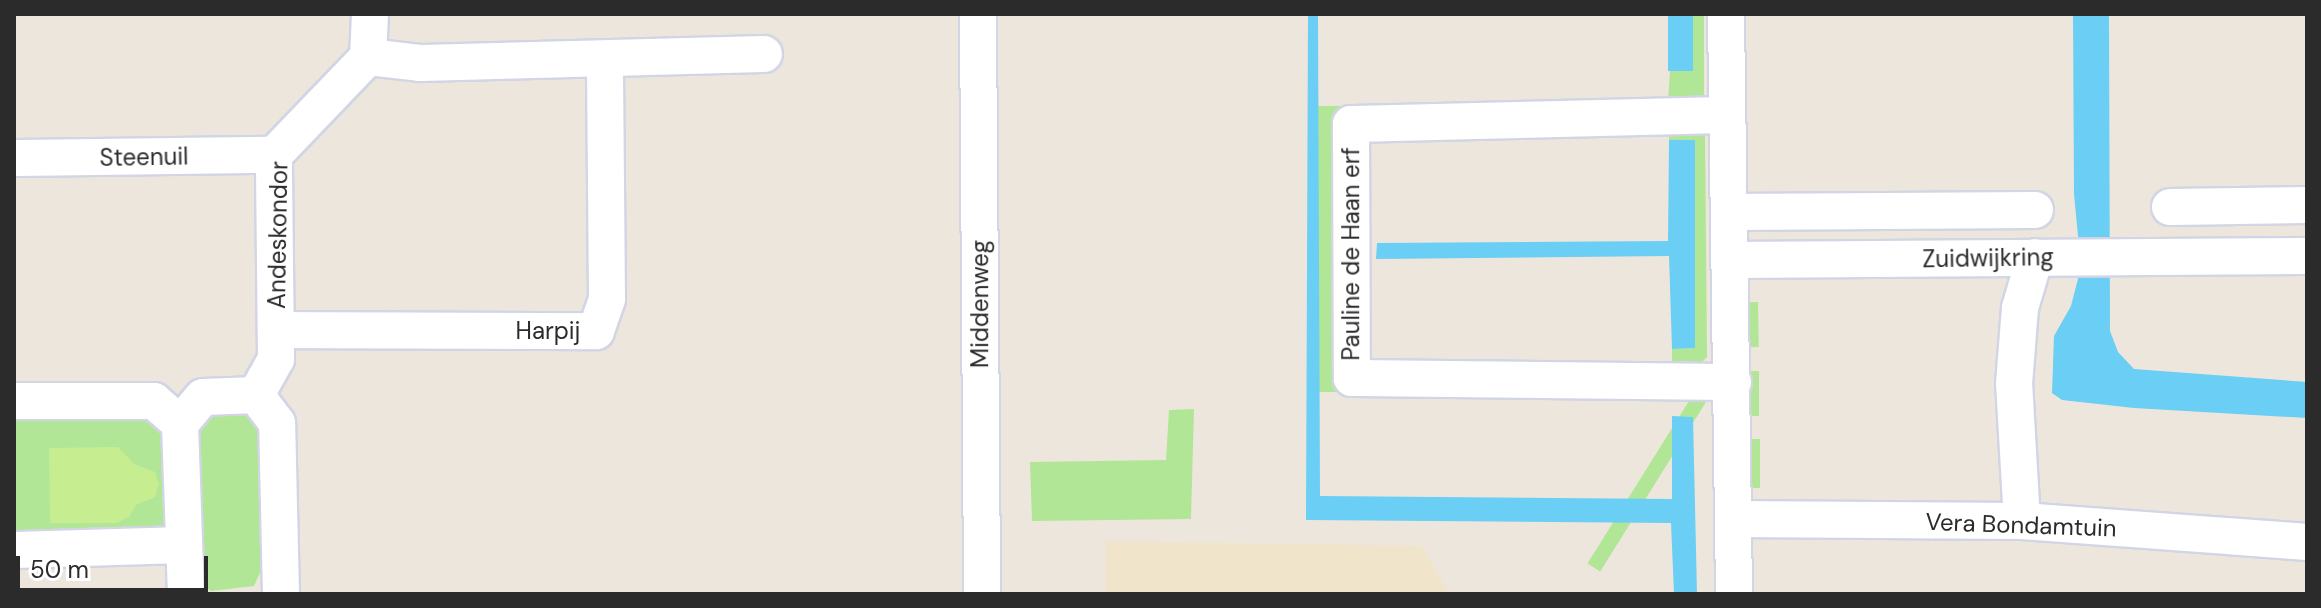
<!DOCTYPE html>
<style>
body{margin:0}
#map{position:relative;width:2321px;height:608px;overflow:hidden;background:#ede6dc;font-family:"DM Sans",sans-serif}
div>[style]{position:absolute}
.education>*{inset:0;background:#f0e4cb}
.green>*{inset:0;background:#b1e696;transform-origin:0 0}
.pitch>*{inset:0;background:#c6ee91}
.water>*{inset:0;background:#6bcef4;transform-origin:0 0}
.roads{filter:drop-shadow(2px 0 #d1d5e4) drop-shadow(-2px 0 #d1d5e4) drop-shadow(0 2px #d1d5e4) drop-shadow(0 -2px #d1d5e4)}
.minor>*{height:36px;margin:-18px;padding:0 18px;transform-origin:18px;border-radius:18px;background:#fff}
span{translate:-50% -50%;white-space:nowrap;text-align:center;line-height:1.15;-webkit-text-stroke:8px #fff;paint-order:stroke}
.street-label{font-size:24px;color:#2b2b2b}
.frame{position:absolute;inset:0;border:16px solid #2b2b2b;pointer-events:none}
.scale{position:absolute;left:16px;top:556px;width:192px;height:36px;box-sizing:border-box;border:4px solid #2b2b2b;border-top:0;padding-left:10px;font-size:24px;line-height:28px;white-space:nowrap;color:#2b2b2b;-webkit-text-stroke:6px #fff;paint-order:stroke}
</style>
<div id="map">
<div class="education">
<i style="clip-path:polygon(1106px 541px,1422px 546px,1450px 594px,1105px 594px)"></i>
</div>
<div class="green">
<i style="clip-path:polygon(1693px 14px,1704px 14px,1704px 98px,1668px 102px,1670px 71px,1693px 71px)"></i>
<i style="left:1318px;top:106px;width:22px;height:286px"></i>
<i style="clip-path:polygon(1669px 126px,1705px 132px,1707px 357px,1701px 363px,1672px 363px,1672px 349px,1695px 348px,1695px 140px,1669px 140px)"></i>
<i style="left:1758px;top:302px;width:45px;height:14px;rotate:89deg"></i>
<i style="left:1745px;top:371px;width:14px;height:45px"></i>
<i style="left:1694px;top:393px;width:15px;height:201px;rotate:32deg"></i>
<i style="clip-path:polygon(1194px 409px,1191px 519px,1032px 521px,1030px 462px,1166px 460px,1169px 410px)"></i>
<i style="clip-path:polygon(252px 410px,262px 417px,264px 564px,254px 586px,211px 591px,196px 581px,191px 429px,205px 414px)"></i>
<i style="clip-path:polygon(14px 412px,138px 412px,158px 426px,165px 444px,168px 534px,14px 537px)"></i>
<i style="left:1746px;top:439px;width:14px;height:49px"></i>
</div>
<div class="pitch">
<i style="clip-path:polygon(118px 447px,134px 464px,155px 472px,159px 484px,155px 497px,136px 505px,129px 517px,117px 523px,50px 523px,49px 448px)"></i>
</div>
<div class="water">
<i style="clip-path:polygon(1308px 14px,1318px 14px,1320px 496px,1672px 499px,1672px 416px,1693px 417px,1697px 594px,1674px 594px,1671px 523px,1306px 520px)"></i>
<i style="left:1668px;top:14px;width:25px;height:57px"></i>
<i style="clip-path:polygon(2073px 14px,2109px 14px,2110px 331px,2118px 352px,2134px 369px,2307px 382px,2307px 418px,2134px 408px,2062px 400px,2052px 393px,2054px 336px,2071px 306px,2081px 267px,2074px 194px)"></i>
<i style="clip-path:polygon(1669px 140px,1695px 140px,1695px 348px,1672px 349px,1669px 256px,1376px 259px,1377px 243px,1668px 241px)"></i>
</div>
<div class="roads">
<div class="minor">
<i style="left:978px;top:14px;width:580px;rotate:89.6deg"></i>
<i style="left:1726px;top:14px;width:580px;rotate:89.21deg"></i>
<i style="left:368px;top:57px;width:43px;rotate:-87.3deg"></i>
<i style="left:1726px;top:115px;width:375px;rotate:178.6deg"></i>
<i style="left:1351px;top:124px;width:254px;rotate:89.8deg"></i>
<i style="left:1352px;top:378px;width:381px;rotate:0.6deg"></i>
<i style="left:14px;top:158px;width:260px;rotate:-0.7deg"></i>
<i style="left:2170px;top:207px;width:137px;rotate:-0.8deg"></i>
<i style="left:1731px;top:212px;width:304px;rotate:-0.4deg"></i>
<i style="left:1732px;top:260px;width:575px;rotate:-0.4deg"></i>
<i style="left:277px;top:330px;width:319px;rotate:0.2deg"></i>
<i style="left:596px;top:331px;width:34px;rotate:-71deg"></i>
<i style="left:607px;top:299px;width:237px;rotate:-90.5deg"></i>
<i style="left:14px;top:401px;width:140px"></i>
<i style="left:154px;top:401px;width:35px;rotate:41deg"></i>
<i style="left:180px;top:424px;width:170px;rotate:88deg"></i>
<i style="left:180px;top:424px;width:35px;rotate:-50deg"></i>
<i style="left:203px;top:397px;width:53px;rotate:-2.2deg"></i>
<i style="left:1734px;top:519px;width:288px;rotate:0.4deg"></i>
<i style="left:2022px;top:521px;width:286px;rotate:4.2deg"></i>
<i style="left:2022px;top:521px;width:137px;rotate:-93.3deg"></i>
<i style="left:2014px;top:384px;width:76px;rotate:-85.5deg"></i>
<i style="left:2020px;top:308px;width:53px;rotate:-73.6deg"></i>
<i style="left:14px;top:550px;width:169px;rotate:-1.7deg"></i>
<i style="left:281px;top:594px;width:171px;rotate:-91.3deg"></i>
<i style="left:277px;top:423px;width:35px;rotate:-127deg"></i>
<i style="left:256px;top:395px;width:41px;rotate:-60.9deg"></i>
<i style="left:276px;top:359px;width:204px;rotate:-90.6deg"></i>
<i style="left:274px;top:155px;width:136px;rotate:-46.2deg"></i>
<i style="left:368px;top:57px;width:52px;rotate:6.6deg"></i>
<i style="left:420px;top:63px;width:344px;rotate:-1.5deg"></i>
</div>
</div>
<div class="street-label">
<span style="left:144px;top:157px;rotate:-1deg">Steenuil</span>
<span style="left:278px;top:235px;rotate:-89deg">Andeskondor</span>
<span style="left:1351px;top:254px;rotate:-90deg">Pauline de Haan erf</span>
<span style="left:1988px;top:258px;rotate:-1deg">Zuidwijkring</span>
<span style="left:980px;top:304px;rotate:-90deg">Middenweg</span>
<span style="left:548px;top:331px">Harpij</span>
<span style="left:2021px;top:525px;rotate:2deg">Vera Bondamtuin</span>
</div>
<div class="frame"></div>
<div class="scale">50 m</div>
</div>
